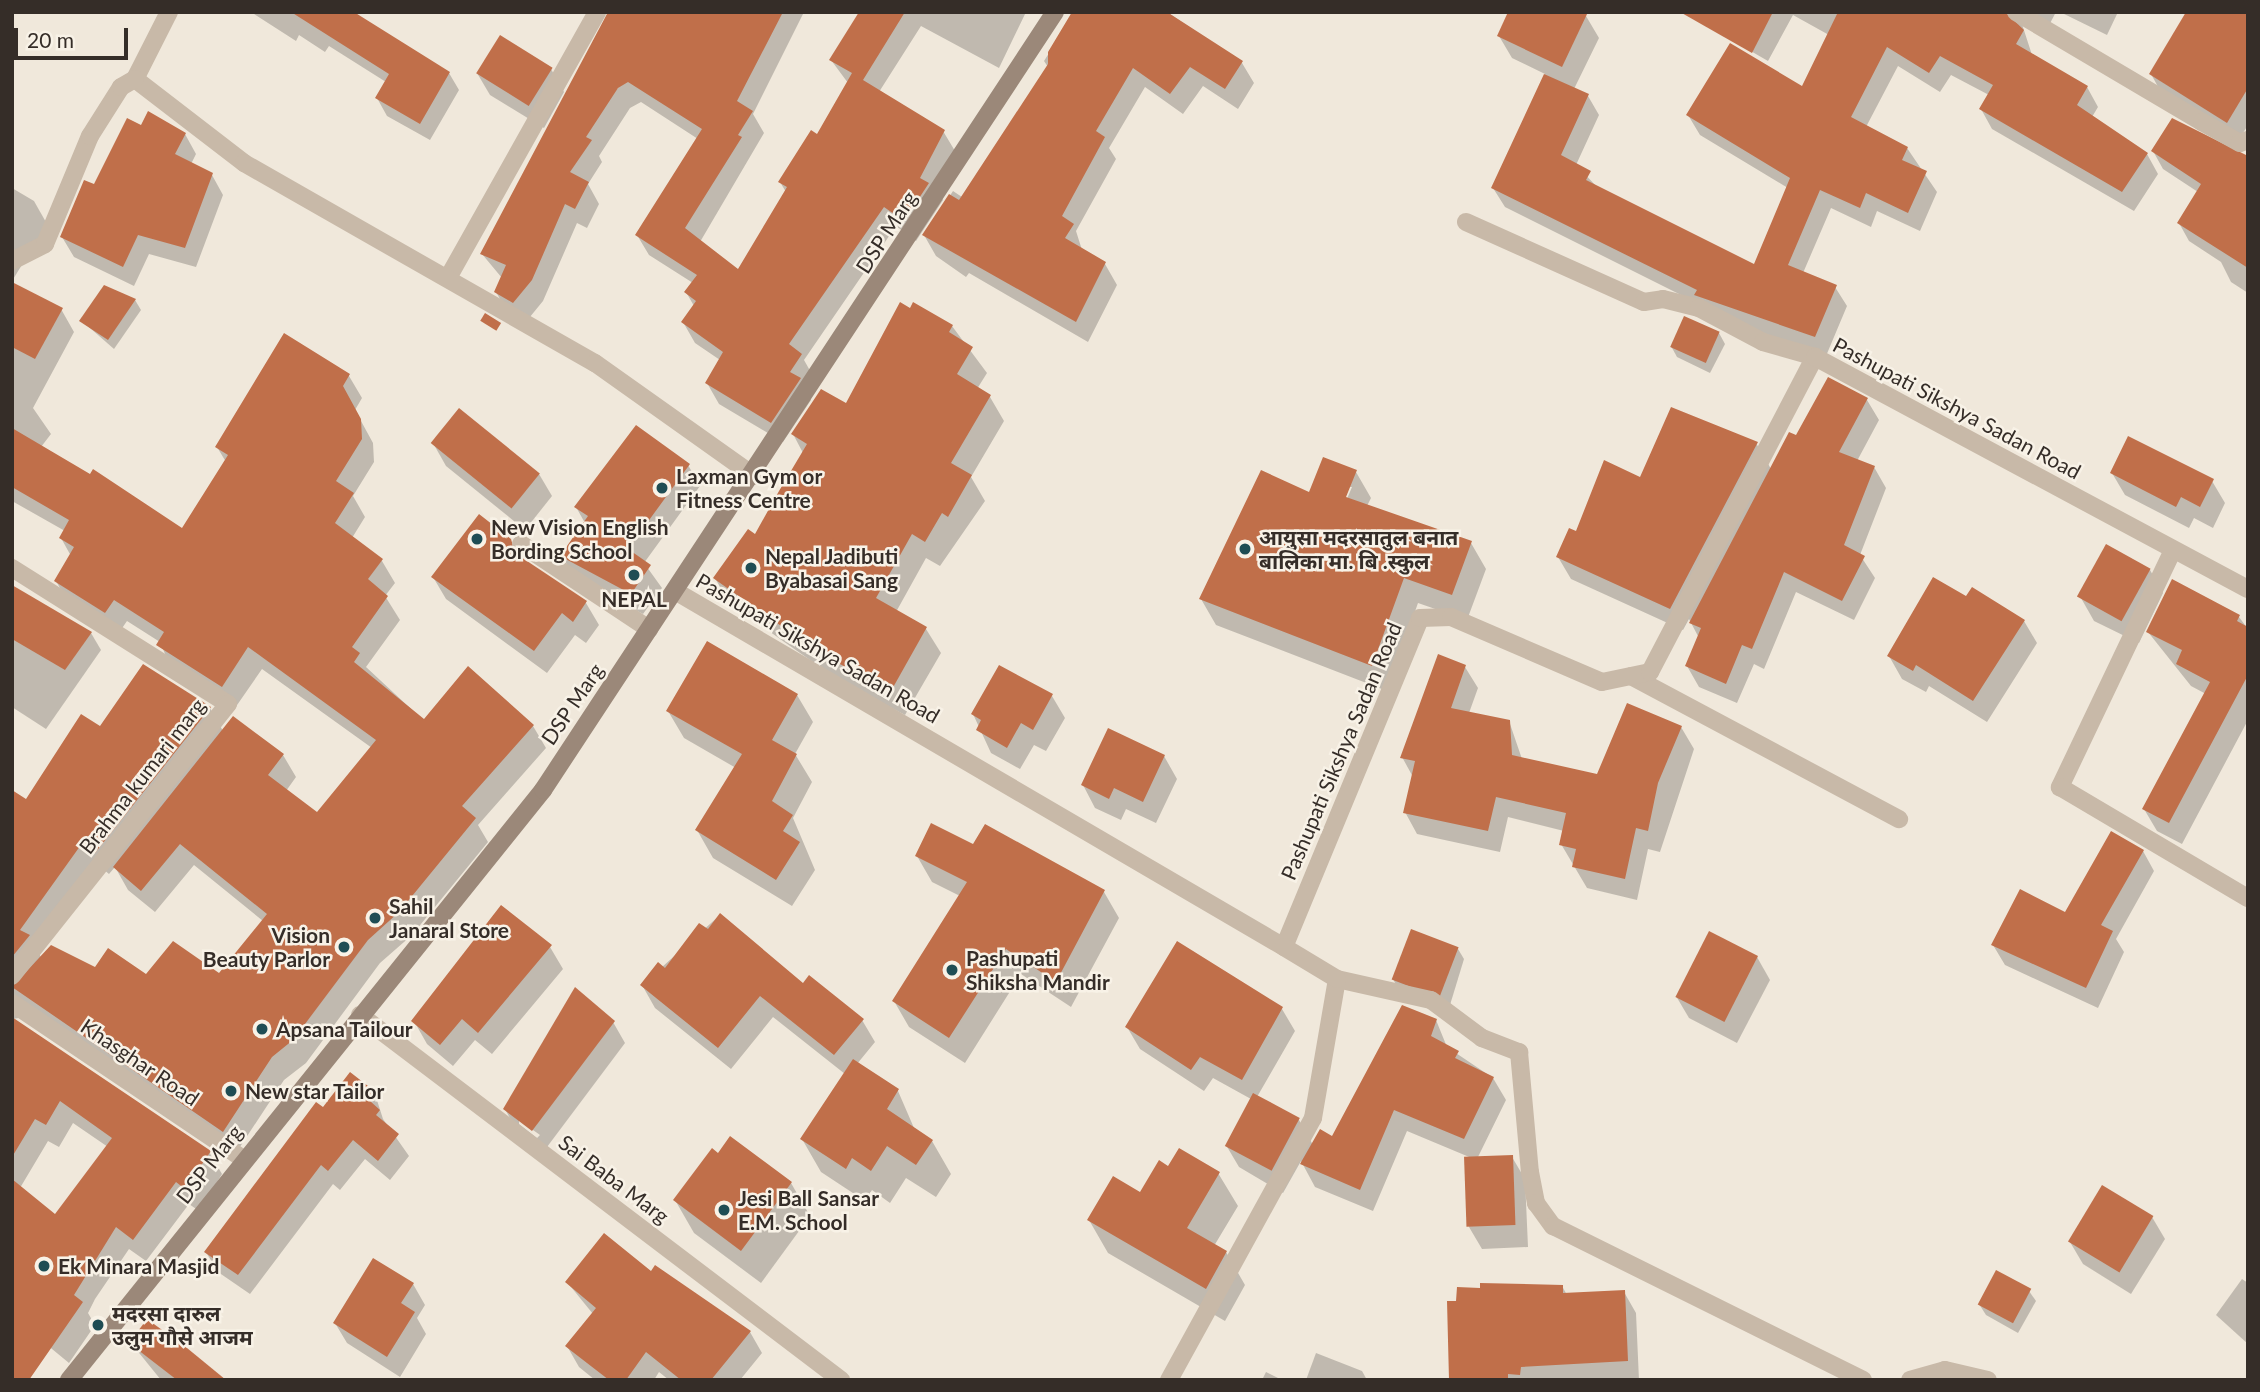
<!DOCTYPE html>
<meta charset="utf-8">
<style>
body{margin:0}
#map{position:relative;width:2260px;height:1392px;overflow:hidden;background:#f0e8db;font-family:Lato,"Noto Sans Devanagari",sans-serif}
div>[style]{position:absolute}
.shadow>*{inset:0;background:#0003}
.building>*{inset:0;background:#c06f4a;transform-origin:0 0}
.lane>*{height:18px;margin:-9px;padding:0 9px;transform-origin:9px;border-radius:9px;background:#c8b9a8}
.street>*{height:18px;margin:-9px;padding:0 9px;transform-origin:9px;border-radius:9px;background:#c8b9a8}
.secondary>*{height:18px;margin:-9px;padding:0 9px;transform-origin:9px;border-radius:9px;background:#9b8879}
.dots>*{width:19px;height:19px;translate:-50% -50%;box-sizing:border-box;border:4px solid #f8f2e7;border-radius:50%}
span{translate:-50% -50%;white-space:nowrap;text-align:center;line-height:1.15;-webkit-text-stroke:5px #f8f2e7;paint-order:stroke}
.street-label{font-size:21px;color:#352d28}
.poi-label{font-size:21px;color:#352d28;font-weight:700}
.left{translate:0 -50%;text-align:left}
.right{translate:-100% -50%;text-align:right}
.frame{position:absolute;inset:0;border:14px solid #352d28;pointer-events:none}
.scale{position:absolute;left:14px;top:28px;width:114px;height:32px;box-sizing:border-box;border:4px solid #352d28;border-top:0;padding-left:9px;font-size:21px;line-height:24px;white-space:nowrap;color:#352d28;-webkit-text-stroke:5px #f8f2e7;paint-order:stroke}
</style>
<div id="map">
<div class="shadow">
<i style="clip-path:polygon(352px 12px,449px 73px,459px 90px,430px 140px,387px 116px,377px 98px,386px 82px,329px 46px,325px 52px,299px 35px,296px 41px,251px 12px)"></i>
<i style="clip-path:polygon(680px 12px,804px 12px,753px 114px,764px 133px,700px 242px,738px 272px,786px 192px,780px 182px,818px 137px,848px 83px,831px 60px,875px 12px,1026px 12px,999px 68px,921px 26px,879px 92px,943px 131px,955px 151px,936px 187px,943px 200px,916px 241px,896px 226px,804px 360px,813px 376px,805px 388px,811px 400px,783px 442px,719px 404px,707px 383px,720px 360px,695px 343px,683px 322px,694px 306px,686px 292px,693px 283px,649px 255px,637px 235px,698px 139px,641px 102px,630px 108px,599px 156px,602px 162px,588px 184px,599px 204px,587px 228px,577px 223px,543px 301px,525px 323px,508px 313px,496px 292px,502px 278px,482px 254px)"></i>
<i style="clip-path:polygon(1075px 12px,1167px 12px,1242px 63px,1254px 83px,1238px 109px,1203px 86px,1183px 114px,1145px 87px,1109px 148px,1116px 159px,1076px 231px,1082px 250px,1105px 264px,1117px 285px,1088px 342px,969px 273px,966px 277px,936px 256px,924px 235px,953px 191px,962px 197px,1048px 67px,1044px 61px)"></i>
<i style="clip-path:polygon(1683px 12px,2056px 12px,2047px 29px,2021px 21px,2032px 55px,2087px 87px,2098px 107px,2092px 117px,2147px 154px,2158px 174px,2134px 211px,1992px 129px,1981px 109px,1989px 95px,1951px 75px,1940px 92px,1898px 66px,1866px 127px,1907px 148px,1937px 192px,1920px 231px,1877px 211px,1871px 227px,1831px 208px,1803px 273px,1835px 287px,1847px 306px,1826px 356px,1707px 314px,1703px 306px,1505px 207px,1493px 188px,1545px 74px,1512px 58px,1499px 36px,1586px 16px,1599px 38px,1574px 89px,1588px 96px,1599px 115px,1576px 165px,1599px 189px,1755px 267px,1788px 188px,1700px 135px,1688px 115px,1803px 88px,1829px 35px,1793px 15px,1768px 61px)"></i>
<i style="clip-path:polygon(2060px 12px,2118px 12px,2107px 35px)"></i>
<i style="clip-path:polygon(2248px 12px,2248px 125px,2238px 141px,2162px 94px,2151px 74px)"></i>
<i style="clip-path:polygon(551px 69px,564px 92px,544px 128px,490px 95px,477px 73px)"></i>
<i style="clip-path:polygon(141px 128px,185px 134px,196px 154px,191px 164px,212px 175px,223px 195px,196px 267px,149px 254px,134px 286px,74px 257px,62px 237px)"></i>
<i style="clip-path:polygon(2153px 151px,2248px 158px,2248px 293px,2231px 282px,2221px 262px,2189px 241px,2179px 223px,2198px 192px,2163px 169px)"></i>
<i style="clip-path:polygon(12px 188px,34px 201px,47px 224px,12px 281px)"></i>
<i style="clip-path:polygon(evenodd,12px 283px,61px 309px,74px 332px,33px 408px,51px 434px,41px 447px,183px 530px,226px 462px,217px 447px,284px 335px,349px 376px,362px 398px,355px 410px,373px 443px,374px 462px,353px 496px,365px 517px,352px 538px,382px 561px,395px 583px,385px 596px,400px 620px,366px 667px,424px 721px,533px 726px,546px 748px,478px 825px,488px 842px,412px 935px,380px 963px,306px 1063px,284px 1080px,236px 1153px,33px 1016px,12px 1019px,12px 792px,26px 802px,101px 729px,210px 708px,223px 731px,283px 755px,296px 777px,286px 791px,317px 815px,372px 748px,262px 669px,235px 708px,171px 668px,160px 642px,127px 621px,118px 634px,69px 604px,56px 581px,71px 556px,61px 538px,65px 531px,12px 501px,12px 283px,97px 864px,109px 874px,115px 867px,128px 890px,155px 912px,194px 865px,263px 921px,219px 975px,147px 977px,42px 959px,36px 948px,97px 864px)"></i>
<i style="clip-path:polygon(135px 300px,141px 310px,114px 349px,82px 321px)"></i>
<i style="clip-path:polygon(952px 326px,987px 373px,977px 389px,990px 397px,1004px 421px,971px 477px,985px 501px,940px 566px,926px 558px,896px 612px,926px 629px,941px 653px,905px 715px,837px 679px,729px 603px,715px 578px,756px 536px,803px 453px,793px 434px,846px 406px)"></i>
<i style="clip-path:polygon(1719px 333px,1725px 344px,1710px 373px,1677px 357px,1671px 346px)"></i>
<i style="clip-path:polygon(1867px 400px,1879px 420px,1857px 461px,1874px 467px,1886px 488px,1860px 555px,1875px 578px,1854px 620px,1796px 592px,1764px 669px,1754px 664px,1737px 703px,1699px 687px,1687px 666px,1699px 638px,1689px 619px,1683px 630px,1571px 579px,1558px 557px,1641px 479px,1756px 443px,1771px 469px,1797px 437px)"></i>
<i style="clip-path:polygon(459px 410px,539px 474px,552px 496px,525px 530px,446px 466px,433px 443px)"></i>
<i style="clip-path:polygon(688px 465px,700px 486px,644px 563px,662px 588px,643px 614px,574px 577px,562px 556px,585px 523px,576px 507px)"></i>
<i style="clip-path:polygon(evenodd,1356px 472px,1371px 498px,1367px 506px,1471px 543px,1486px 569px,1467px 620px,1418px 603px,1387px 691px,1216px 625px,1201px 599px,1309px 495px,1356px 472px,1348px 487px,1352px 487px,1344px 506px,1341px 504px,1348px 487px)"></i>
<i style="clip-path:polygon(2112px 473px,2212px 481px,2225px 503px,2213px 528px,2194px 518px,2189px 528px,2125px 495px)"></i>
<i style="clip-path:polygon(510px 540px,522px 560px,586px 603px,599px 625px,586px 643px,575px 635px,547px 673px,446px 599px,433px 577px)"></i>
<i style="clip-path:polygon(2150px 570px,2163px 593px,2139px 643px,2094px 621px,2081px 598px)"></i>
<i style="clip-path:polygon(12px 597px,91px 633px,101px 650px,46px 729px,12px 707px)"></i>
<i style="clip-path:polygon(1966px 599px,2024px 621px,2037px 643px,1987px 722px,1929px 686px,1926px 692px,1902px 679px,1889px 656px)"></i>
<i style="clip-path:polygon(2239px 617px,2248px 629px,2248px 720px,2182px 844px,2157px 831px,2144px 809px,2206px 694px,2191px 686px,2148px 632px)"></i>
<i style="clip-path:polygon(1465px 667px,1478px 688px,1469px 713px,1509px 721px,1522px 759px,1599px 776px,1681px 727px,1694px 749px,1660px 852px,1648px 849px,1637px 900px,1587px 888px,1561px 844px,1564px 831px,1508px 817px,1500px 852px,1417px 834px,1405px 812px,1413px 777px,1402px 757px)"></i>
<i style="clip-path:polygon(797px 695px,813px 722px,795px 754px,812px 782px,793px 818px,815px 870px,792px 906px,713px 858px,697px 830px,736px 768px,684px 738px,668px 711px)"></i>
<i style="clip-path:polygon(1052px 696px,1065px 718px,1046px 751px,1034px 745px,1020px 769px,991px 753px,973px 714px)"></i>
<i style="clip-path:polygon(1164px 756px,1177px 779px,1156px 823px,1126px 809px,1121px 820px,1095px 808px,1083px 785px)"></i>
<i style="clip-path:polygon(974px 847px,1104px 892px,1119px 918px,1071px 1007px,1021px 974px,965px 1063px,909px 1027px,894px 1001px,960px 896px,932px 882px,917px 856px)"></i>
<i style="clip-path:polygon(2143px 851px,2154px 871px,2116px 939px,2124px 952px,2098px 1008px,2005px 965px,1993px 945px,2065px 914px)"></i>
<i style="clip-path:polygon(720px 915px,803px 985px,862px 1020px,875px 1042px,857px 1064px,898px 1091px,914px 1128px,932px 1141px,951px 1174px,936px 1197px,906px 1178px,890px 1203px,872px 1190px,865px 1201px,821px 1172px,802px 1139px,845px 1074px,773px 1017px,731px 1069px,655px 1008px,642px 985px)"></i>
<i style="clip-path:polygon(550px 947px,563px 969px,492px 1054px,475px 1040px,453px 1066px,427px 1044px,414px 1021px)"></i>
<i style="clip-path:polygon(1458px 949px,1464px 959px,1450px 1005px,1399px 990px,1393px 979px)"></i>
<i style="clip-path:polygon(1757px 957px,1770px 980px,1737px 1043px,1689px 1018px,1676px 996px)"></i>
<i style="clip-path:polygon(1282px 1009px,1295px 1031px,1257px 1097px,1299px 1120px,1313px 1145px,1333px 1138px,1436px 1020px,1447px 1047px,1493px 1078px,1506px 1100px,1477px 1159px,1512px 1157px,1525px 1179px,1528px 1247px,1482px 1249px,1469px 1227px,1474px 1159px,1407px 1131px,1373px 1211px,1315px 1187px,1301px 1161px,1283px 1193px,1239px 1167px,1226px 1145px,1251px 1099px,1213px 1078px,1204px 1091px,1140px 1049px,1127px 1027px)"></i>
<i style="clip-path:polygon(evenodd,12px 1019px,209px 1152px,222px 1174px,199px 1211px,189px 1204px,146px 1261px,129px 1249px,95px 1299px,88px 1313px,95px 1325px,69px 1363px,12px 1316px,12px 1019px,73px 1123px,108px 1147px,55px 1216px,20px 1188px,48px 1141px,59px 1147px,73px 1123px)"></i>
<i style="clip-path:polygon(evenodd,613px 1022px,625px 1043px,544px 1151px,517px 1131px,505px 1109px,613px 1022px,519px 1120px,540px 1135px,537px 1138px,519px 1124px,519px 1120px)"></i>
<i style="clip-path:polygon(375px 1094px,383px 1119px,409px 1156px,390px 1180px,365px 1159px,340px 1190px,333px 1184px,250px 1294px,218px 1272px,206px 1252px,323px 1109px)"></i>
<i style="clip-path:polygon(1169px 1168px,1218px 1173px,1238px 1206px,1214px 1246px,1226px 1252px,1245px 1285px,1225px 1321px,1108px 1253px,1089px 1220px,1141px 1194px)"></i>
<i style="clip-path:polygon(791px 1183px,810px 1216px,761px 1283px,694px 1233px,675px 1200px)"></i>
<i style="clip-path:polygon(2152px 1217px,2165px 1239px,2131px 1294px,2083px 1264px,2070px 1242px)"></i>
<i style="clip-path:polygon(651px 1273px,750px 1332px,762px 1353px,740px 1380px,669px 1380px,659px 1372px,654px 1380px,595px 1380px,579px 1367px,567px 1346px,593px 1314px,567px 1282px)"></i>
<i style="clip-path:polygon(2242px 1279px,2248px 1283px,2248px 1344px,2216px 1315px)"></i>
<i style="clip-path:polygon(413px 1284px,425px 1305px,417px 1318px,426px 1334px,400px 1377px,347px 1343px,335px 1323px)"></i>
<i style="clip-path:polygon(1562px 1286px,1567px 1295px,1624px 1292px,1636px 1313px,1639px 1380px,1451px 1380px,1458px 1302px)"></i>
<i style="clip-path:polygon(2029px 1291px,2036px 1301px,2018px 1333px,1986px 1315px,1979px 1304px)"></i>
<i style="clip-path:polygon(131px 1343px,220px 1380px,161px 1380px)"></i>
<i style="clip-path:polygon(1316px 1353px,1362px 1371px,1367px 1380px,1306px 1380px)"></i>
<i style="clip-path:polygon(1266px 1372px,1282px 1380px,1262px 1380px)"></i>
</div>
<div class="building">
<i style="clip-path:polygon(291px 12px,354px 12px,450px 72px,420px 124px,375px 98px,389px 74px)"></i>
<i style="clip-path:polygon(608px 12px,783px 12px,737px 101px,753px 111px,738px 135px,742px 137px,685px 228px,738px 269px,787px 187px,778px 182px,811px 130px,817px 134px,852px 73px,829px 60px,859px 12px,905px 12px,863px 80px,945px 130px,920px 178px,929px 183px,904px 221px,884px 207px,789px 344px,802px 354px,790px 372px,801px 378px,771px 423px,705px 383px,723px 352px,681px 322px,696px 301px,684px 292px,697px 275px,635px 235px,702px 129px,628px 82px,618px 88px,586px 137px,592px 140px,570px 172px,589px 182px,575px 209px,565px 204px,532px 280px,513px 303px,494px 292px,506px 265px,480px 254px)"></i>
<i style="clip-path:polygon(1072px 12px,1167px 12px,1243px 61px,1225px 89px,1190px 67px,1170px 94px,1133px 68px,1096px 131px,1105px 137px,1062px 216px,1074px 224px,1065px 238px,1106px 262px,1076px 322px,922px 235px,949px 194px,959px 200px,1048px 64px,1048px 52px)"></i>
<i style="clip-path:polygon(1508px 12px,1588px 12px,1562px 67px,1497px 36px)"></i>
<i style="clip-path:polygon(1680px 12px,1773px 12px,1752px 53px)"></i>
<i style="clip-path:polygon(1838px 12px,2005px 12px,2024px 30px,2016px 44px,2088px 86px,2077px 105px,2148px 153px,2122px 192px,1979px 109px,1993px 85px,1940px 56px,1929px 73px,1887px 47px,1851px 117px,1908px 147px,1902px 160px,1927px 171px,1908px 213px,1866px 193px,1860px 208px,1820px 190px,1788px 265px,1837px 285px,1815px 337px,1694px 295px,1697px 290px,1491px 188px,1544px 74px,1589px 94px,1561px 155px,1591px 171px,1586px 180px,1754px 264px,1790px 178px,1686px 115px,1730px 43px,1802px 86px)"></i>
<i style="clip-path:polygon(2186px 12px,2248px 12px,2248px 88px,2227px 123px,2149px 74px)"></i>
<i style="left:500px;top:35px;width:62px;height:45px;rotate:32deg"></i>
<i style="clip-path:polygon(148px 111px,186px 133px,175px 154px,213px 173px,185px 248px,138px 235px,123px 267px,60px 237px,84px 180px,94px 184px,127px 118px,141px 125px)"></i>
<i style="clip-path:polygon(2172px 118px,2248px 156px,2248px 268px,2177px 223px,2201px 184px,2151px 151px)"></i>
<i style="clip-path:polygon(12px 282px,63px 308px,35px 359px,12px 347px)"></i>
<i style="clip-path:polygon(104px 285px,136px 299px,108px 340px,79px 321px)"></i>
<i style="clip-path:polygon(900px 302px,910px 308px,913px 302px,953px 325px,949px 332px,973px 347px,957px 374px,991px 395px,951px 463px,972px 475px,948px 517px,942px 513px,925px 542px,912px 534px,876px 598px,927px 627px,891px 691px,821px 654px,713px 578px,748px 529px,755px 534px,779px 491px,807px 444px,791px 434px,821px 389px,846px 403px)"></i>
<i style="left:485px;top:313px;width:19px;height:9px;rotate:32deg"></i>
<i style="left:1684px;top:316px;width:39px;height:34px;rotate:24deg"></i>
<i style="clip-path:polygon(284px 333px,350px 374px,343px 386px,361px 419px,362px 439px,336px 481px,354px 493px,335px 523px,383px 559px,368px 579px,388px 596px,352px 647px,360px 653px,354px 662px,424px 719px,468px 666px,534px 725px,462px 806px,476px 818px,399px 912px,368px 940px,293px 1040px,272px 1057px,223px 1132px,12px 987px,51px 945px,95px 967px,108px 948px,146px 974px,173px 941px,219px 973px,267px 914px,180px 844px,141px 891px,113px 867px,233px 716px,284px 754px,268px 775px,317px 812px,376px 740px,248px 647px,222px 687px,156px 645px,164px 632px,114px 600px,105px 613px,54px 581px,74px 547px,59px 538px,69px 520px,12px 487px,12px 428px,90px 474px,93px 469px,182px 528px,228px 455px,215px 447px)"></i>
<i style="clip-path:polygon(1828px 377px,1868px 398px,1839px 452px,1875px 466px,1844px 545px,1865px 556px,1842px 601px,1784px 572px,1752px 649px,1742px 645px,1726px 684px,1685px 666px,1701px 628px,1689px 623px,1789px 432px,1796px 435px)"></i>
<i style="clip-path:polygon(1671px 407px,1758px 442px,1670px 609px,1556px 557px,1569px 528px,1576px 531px,1604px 460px,1640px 477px)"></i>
<i style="left:459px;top:408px;width:104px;height:45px;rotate:39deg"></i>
<i style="clip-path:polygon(636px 425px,690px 464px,628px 549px,651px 565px,631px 594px,560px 556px,588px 516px,574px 507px)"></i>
<i style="clip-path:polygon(2128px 436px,2214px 479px,2200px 507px,2181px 497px,2176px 507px,2110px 473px)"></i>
<i style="clip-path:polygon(1323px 457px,1357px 470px,1346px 497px,1472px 541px,1452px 595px,1404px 578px,1372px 666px,1199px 599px,1261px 470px,1309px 492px)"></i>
<i style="clip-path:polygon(479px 514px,511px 539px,515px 553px,587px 601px,573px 622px,562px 613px,534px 651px,431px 577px)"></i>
<i style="left:2106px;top:544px;width:51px;height:60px;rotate:29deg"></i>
<i style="clip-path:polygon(1933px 577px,1966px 596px,1972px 587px,2025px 620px,1973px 701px,1916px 665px,1913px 671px,1887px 656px)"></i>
<i style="clip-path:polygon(2172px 579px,2240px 615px,2237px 621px,2248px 627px,2248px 675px,2169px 823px,2142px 809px,2210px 682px,2176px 664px,2182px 650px,2146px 632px)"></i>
<i style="clip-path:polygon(12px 585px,92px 632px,65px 670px,12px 639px)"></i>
<i style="clip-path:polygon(707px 641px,798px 694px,772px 740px,797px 754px,772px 801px,793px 815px,783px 831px,800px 842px,776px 880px,695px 830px,742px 754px,666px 711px)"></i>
<i style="clip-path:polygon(1438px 654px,1466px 665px,1451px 708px,1510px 720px,1512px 755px,1597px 774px,1627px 703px,1682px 726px,1658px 783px,1648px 831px,1636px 828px,1625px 879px,1572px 867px,1576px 849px,1559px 845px,1566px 813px,1496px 797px,1488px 831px,1403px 813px,1415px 761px,1400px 758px)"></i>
<i style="clip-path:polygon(143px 664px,211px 707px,95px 853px,83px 842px,20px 930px,30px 935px,12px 957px,12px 790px,26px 799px,81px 714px,100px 726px)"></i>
<i style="clip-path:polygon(999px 665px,1053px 694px,1033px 730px,1021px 723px,1007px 748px,976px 730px,981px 720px,971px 714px)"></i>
<i style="clip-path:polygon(1108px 728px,1165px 755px,1143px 802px,1114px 788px,1109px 799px,1081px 785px)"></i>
<i style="clip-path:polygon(931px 823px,973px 844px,985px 824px,1105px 890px,1056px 982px,1006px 949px,949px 1038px,892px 1001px,967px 882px,915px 856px)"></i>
<i style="clip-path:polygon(2111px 831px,2144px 850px,2101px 925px,2113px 931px,2086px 988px,1991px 945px,2020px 889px,2065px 912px)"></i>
<i style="clip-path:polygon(501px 905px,552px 945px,478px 1033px,462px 1019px,440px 1045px,411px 1021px)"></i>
<i style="clip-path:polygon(720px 913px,803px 983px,809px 975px,864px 1019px,834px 1055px,760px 996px,718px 1048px,640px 985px,658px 962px,665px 968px,699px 923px,708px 929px)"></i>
<i style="left:1411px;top:929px;width:51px;height:54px;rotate:21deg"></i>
<i style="left:1709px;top:931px;width:55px;height:74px;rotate:27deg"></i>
<i style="clip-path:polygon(1177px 941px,1283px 1007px,1242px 1080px,1200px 1057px,1191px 1070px,1125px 1027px)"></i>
<i style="clip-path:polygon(575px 987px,615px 1021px,532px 1131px,503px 1109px)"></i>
<i style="clip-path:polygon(1402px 1005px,1437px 1019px,1431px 1036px,1459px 1051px,1455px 1058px,1494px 1077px,1464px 1139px,1394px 1110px,1360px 1190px,1300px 1164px,1320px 1129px,1332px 1136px)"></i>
<i style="clip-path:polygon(12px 1017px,211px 1151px,185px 1189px,176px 1182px,133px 1240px,116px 1227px,74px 1295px,83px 1302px,29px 1380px,12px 1380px,12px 1179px,55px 1214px,112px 1138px,60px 1101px,46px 1125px,35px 1119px,12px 1157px)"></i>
<i style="clip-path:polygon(853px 1059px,899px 1089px,887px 1109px,933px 1140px,916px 1165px,887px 1146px,871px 1171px,852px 1158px,846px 1169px,800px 1139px)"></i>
<i style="clip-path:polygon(350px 1072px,377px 1093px,370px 1101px,380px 1110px,376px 1115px,399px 1134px,378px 1161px,353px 1140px,328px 1171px,321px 1165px,238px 1275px,204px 1252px,316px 1102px,323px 1107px)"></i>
<i style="left:1253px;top:1093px;width:53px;height:60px;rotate:28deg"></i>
<i style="clip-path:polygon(730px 1136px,792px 1182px,741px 1251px,673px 1200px,712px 1148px,718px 1153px)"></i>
<i style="clip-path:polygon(1179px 1148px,1220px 1172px,1187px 1228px,1227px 1251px,1206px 1289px,1087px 1220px,1113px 1176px,1140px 1192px,1159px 1160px,1168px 1166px)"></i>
<i style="left:1513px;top:1155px;width:70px;height:49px;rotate:88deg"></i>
<i style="left:2102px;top:1185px;width:60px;height:66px;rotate:31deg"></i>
<i style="clip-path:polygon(604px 1233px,651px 1271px,655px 1265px,751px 1331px,711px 1380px,681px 1380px,646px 1352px,626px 1380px,609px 1380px,565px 1346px,596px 1308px,565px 1282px)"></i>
<i style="clip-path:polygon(373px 1258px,414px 1283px,401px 1303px,415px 1312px,387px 1357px,333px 1323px)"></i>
<i style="left:1996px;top:1270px;width:40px;height:39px;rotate:28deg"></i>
<i style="clip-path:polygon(1480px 1283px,1563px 1285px,1563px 1293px,1625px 1290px,1628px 1361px,1521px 1367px,1520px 1375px,1508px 1374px,1508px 1380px,1449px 1380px,1447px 1301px,1456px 1301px,1457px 1287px,1480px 1288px)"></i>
<i style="clip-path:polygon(147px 1319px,187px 1348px,226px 1380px,177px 1380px,129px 1343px)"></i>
</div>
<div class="lane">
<i style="left:449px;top:276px;width:303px;rotate:-60.7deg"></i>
<i style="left:1631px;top:676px;width:304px;rotate:28.1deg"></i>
</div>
<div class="street">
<i style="left:169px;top:12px;width:75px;rotate:116.9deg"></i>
<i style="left:135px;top:79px;width:138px;rotate:37.6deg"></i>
<i style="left:244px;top:163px;width:404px;rotate:29.7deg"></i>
<i style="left:595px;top:363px;width:195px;rotate:35.4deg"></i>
<i style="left:2016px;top:12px;width:216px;rotate:30.6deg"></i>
<i style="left:2202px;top:122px;width:43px;rotate:28.9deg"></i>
<i style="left:2240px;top:143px;width:9px;rotate:-21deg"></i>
<i style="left:1466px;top:222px;width:195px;rotate:24.2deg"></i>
<i style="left:1644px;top:302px;width:19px;rotate:-9deg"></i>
<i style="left:1663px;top:299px;width:37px;rotate:14deg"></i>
<i style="left:1699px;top:308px;width:72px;rotate:28deg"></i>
<i style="left:1763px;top:342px;width:54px;rotate:16.1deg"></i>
<i style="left:12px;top:261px;width:37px;rotate:-27deg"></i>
<i style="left:45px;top:244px;width:117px;rotate:-67.4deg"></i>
<i style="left:90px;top:136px;width:58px;rotate:-57.7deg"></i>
<i style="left:121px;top:87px;width:16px;rotate:-30deg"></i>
<i style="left:521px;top:544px;width:154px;rotate:33.6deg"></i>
<i style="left:2173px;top:550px;width:263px;rotate:115.5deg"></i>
<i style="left:2060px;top:787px;width:218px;rotate:30.6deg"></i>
<i style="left:12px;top:568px;width:255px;rotate:32.2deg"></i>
<i style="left:228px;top:704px;width:347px;rotate:128.5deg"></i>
<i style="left:675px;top:591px;width:705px;rotate:30.31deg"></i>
<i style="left:1284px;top:947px;width:356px;rotate:-67.5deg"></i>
<i style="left:1420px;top:618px;width:31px;rotate:-2deg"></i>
<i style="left:1451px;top:617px;width:164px;rotate:23.3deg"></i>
<i style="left:1602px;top:682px;width:49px;rotate:-11.8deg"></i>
<i style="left:1650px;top:672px;width:356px;rotate:-62.4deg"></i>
<i style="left:1815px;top:357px;width:491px;rotate:28.2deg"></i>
<i style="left:1337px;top:979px;width:96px;rotate:12.6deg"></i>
<i style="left:1431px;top:1000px;width:64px;rotate:36.7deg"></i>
<i style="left:1482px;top:1038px;width:40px;rotate:21deg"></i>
<i style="left:1519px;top:1052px;width:121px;rotate:84.8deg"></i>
<i style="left:1530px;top:1172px;width:32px;rotate:79deg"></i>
<i style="left:1536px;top:1203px;width:29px;rotate:54deg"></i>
<i style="left:1553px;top:1226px;width:346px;rotate:26.4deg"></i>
<i style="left:12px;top:1003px;width:277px;rotate:34deg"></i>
<i style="left:360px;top:1015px;width:604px;rotate:37.19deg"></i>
<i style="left:1169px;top:1380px;width:299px;rotate:-61.2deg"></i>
<i style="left:1313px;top:1118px;width:141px;rotate:-80.2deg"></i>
<i style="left:1337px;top:979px;width:62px;rotate:-148.9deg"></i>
<i style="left:1910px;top:1380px;width:36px;rotate:-16deg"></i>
<i style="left:1945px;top:1370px;width:44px;rotate:13.1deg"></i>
</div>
<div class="secondary">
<i style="left:69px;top:1380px;width:757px;rotate:-51.22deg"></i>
<i style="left:543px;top:790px;width:931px;rotate:-56.65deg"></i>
</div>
<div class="dots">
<i style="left:662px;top:488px;background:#1f4d54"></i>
<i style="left:477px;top:539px;background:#1f4d54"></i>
<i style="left:1245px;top:549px;background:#1f4d54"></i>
<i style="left:751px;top:568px;background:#1f4d54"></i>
<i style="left:634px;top:575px;background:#1f4d54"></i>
<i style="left:375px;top:918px;background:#1f4d54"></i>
<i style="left:344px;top:947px;background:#1f4d54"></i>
<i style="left:952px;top:970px;background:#1f4d54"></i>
<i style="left:262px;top:1029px;background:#1f4d54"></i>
<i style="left:231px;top:1091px;background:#1f4d54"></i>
<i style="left:724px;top:1210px;background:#1f4d54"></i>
<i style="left:44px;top:1266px;background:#1f4d54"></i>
<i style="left:98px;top:1325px;background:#1f4d54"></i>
</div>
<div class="street-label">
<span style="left:886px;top:232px;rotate:-57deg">DSP Marg</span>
<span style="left:1957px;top:408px;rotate:28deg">Pashupati Sikshya Sadan Road</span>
<span style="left:818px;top:648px;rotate:30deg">Pashupati Sikshya Sadan Road</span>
<span style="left:572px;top:704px;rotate:-56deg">DSP Marg</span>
<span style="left:1341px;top:751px;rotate:-67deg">Pashupati Sikshya Sadan Road</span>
<span style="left:142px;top:776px;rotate:-52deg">Brahma kumari marg</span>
<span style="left:140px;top:1062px;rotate:34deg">Khasghar Road</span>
<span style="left:209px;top:1164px;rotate:-52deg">DSP Marg</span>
<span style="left:614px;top:1179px;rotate:37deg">Sai Baba Marg</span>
</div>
<div class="poi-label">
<span class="left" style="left:676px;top:488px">Laxman Gym or<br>Fitness Centre</span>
<span class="left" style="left:491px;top:539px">New Vision English<br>Bording School</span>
<span class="left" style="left:1259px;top:549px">आयुसा मदरसातुल बनात<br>बालिका मा. बि .स्कुल</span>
<span class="left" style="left:765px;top:568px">Nepal Jadibuti<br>Byabasai Sang</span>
<span style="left:634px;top:599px">NEPAL</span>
<span class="left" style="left:389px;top:918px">Sahil<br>Janaral Store</span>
<span class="right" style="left:330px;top:947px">Vision<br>Beauty Parlor</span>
<span class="left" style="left:966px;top:970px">Pashupati<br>Shiksha Mandir</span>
<span class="left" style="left:276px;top:1029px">Apsana Tailour</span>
<span class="left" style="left:245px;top:1091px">New star Tailor</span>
<span class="left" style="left:738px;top:1210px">Jesi Ball Sansar<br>E.M. School</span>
<span class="left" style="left:58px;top:1266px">Ek Minara Masjid</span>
<span class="left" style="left:112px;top:1325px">मदरसा दारुल<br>उलुम गाैसे आजम</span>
</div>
<div class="frame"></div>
<div class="scale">20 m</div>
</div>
